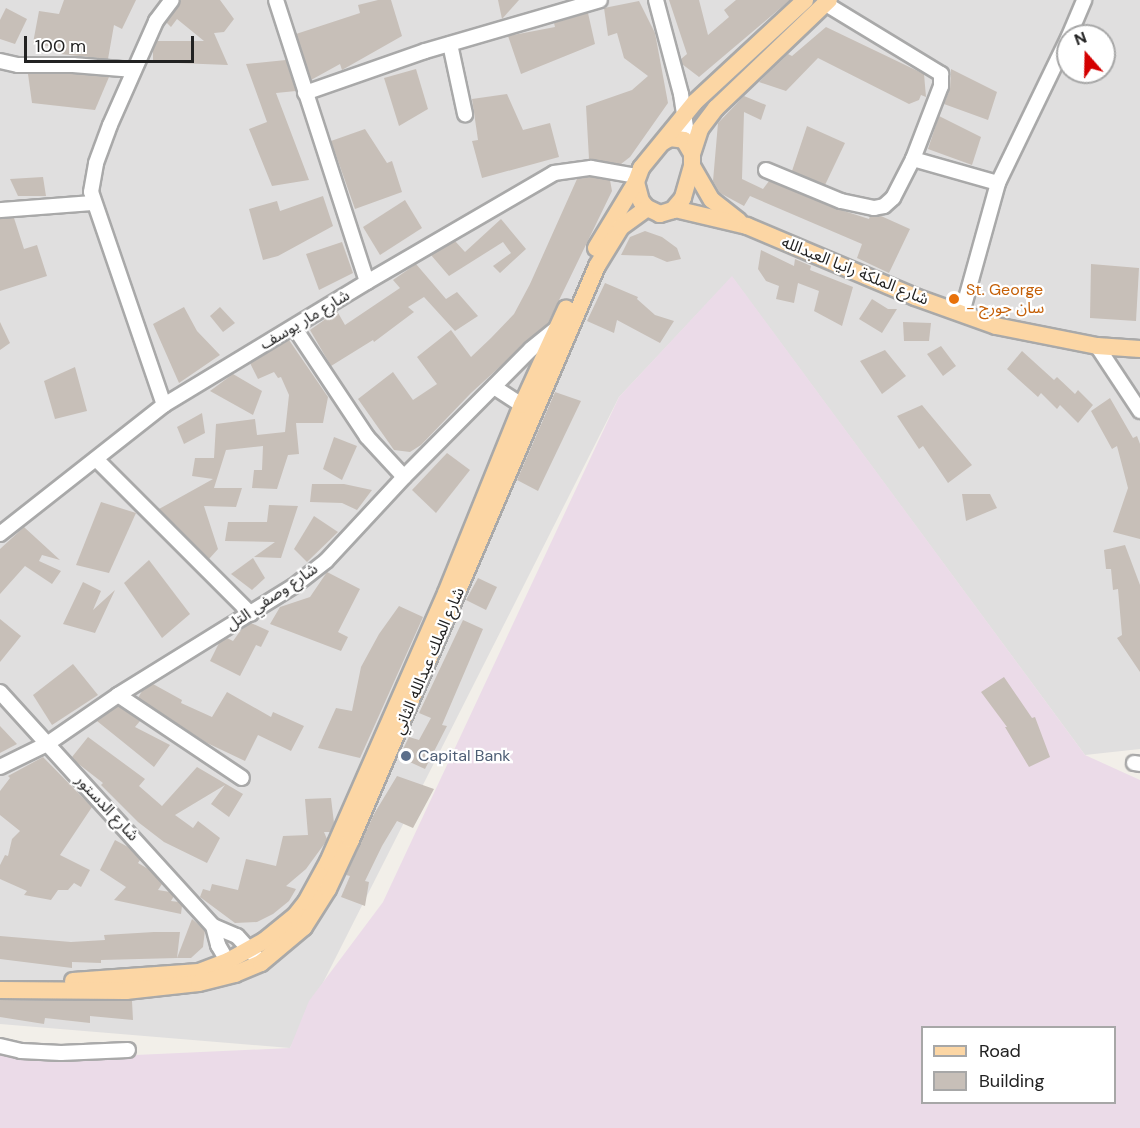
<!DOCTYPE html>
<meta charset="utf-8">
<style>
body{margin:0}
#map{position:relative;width:1140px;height:1128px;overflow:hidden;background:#f2efe9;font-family:"DM Sans","Noto Sans Arabic",sans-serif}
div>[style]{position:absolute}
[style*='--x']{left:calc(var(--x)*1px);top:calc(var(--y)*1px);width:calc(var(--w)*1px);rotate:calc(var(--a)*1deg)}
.residential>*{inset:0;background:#e0dfdf}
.industrial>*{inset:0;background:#ebdbe8}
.building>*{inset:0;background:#c7bfb8}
.roads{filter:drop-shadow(2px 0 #a9a9a9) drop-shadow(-2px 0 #a9a9a9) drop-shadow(0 2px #a9a9a9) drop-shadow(0 -2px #a9a9a9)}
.minor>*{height:14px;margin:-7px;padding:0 7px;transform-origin:7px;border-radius:7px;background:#fff}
.major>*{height:16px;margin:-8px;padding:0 8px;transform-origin:8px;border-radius:8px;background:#fcd6a4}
.dots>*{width:16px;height:16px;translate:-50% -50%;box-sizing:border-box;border:3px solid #fff;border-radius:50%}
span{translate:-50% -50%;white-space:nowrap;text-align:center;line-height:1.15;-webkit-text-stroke:4.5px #fff;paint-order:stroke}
.street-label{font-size:16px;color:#222}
.food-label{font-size:16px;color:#c56008}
.left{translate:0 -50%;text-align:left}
.service-label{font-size:16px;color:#4e5e75}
.legend{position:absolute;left:921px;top:1026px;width:195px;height:78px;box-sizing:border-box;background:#fff;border:2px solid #a7a7a7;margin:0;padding:8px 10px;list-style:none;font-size:18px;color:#222}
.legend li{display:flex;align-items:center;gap:12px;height:30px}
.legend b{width:30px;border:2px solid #a7a7a7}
.north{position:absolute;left:1056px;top:24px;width:60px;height:60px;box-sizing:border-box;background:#fff;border:2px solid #a7a7a7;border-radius:50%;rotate:340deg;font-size:16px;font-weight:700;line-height:24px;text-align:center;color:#222}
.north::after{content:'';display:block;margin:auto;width:21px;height:27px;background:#d40000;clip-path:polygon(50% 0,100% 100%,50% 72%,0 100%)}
.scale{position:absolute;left:24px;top:36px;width:170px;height:27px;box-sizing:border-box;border:3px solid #222;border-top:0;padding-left:8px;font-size:18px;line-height:21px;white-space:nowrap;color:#222;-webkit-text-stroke:4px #fff;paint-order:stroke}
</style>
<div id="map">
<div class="residential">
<i style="clip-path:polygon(evenodd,0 0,1140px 0,1140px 749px,1085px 755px,732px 277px,619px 397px,290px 1048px,0 1024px,0 0,1068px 36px,1104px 36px,1104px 72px,1068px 72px,1068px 36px)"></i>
</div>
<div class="industrial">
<i style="clip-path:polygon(evenodd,732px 276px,1085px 755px,1140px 780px,1140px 1128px,0 1128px,0 1042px,48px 1059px,290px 1048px,309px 1001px,383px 902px,619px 397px,732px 276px,922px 1028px,1114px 1028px,1114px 1102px,922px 1102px,922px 1028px)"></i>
</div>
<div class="building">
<i style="clip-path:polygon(64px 0,136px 0,122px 29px,114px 25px,108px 59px,60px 54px,62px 49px,33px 43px,39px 11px,59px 14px)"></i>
<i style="clip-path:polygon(181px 0,220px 0,234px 19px,224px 32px,214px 33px,228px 65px,153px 62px,153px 50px,157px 41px,204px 41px,177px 19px,171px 27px,166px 22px)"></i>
<i style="clip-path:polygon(378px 0,391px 0,402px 36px,342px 70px,340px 64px,311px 80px,296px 34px,360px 13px,358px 5px)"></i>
<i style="clip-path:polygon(498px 0,519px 0,502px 19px)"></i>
<i style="clip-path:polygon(669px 0,699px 0,708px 35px,729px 17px,724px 10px,736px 0,790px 0,699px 77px,682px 64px,681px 59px,687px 54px)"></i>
<i style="clip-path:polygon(639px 1px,655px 33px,668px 103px,630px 157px,621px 164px,589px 159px,586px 106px,632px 90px,648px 76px,624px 58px,617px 33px,608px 36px,604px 8px)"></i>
<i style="clip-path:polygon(6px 8px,27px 19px,15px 44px,0 39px,0 20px)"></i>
<i style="clip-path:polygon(588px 13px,595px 44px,521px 74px,508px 36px,555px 27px,554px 23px)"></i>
<i style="clip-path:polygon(826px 27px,924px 74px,926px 97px,921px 95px,919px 100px,909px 104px,818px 58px,786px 91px,759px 82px,788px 54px,792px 56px)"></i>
<i style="clip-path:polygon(286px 60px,296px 91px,276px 93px,309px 180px,272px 186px,249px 129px,267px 122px,246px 64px)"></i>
<i style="clip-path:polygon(416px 69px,428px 109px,399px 126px,384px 78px)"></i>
<i style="clip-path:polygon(951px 69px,997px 92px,988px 120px,944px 104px,950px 89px)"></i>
<i style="clip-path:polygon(28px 74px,73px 74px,109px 77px,95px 110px,32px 103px)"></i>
<i style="clip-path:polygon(507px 94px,523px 130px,550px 123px,559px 157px,482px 178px,472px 141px,478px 140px,472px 99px)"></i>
<i style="clip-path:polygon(744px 96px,766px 105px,761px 120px,744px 112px,742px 179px,763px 189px,769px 181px,838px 209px,869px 219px,870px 216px,881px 216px,910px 229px,889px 273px,857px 258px,862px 244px,750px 196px,744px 206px,720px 193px,713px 181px,718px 123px)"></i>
<i style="clip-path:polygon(939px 116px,981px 137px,972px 165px,928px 149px)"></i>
<i style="clip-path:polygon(807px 126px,845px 143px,825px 185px,792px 171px)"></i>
<i style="clip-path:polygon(365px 129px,387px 163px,392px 161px,402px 192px,355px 209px,331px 141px)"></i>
<i style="clip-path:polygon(43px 177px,46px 196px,18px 196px,10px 179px)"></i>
<i style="clip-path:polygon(591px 177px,610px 180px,612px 191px,548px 323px,471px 393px,421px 445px,410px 452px,394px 450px,358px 399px,393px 372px,413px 400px,437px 384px,417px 357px,451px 330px,471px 357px,491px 338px,514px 314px,530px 284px,577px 179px)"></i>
<i style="clip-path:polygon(323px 196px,333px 226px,278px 256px,263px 260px,249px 209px,277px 201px,280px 211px)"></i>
<i style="clip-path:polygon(405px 200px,422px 228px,380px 255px,363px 227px)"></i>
<i style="clip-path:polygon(14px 218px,24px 249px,37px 245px,47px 276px,0 291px,0 219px)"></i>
<i style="clip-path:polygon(501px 219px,526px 249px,500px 273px,493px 266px,511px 253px,503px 242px,449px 276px,431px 255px,455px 241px,465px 252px)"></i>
<i style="clip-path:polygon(645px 231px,662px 237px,677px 248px,681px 259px,667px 262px,653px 256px,621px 255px,630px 237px)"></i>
<i style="clip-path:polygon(342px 242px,353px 273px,319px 290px,306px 254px)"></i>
<i style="clip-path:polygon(761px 250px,794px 266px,795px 259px,811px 266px,810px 270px,853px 287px,842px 326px,814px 311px,819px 291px,798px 283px,794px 303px,776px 299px,779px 286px,766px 281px,758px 269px)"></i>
<i style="clip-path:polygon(416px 264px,446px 299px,457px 292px,478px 316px,455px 331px,424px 297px,408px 307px,414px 312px,374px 342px,373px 340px,331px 366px,310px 330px,337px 311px,345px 325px,400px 288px,393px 280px)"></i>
<i style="clip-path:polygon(1091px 264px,1139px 268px,1136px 321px,1090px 318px)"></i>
<i style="clip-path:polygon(605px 283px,638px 297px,637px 299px,655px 315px,674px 321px,660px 343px,617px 320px,614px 333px,587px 321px)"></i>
<i style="clip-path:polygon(872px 299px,888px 309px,897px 309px,882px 333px,859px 319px)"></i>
<i style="clip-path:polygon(184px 307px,197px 331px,220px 355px,179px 383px,153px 324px)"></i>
<i style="clip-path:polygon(220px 307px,235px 323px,223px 332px,210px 316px)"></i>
<i style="clip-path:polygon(0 322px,10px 343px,0 350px)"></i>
<i style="clip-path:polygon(903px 322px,931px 323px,929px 341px,904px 341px)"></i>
<i style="clip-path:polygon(289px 340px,328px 397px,323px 423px,296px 423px,299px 454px,288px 455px,277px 489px,252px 488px,254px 470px,262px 470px,263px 446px,226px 450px,214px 488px,242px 488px,236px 507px,204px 506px,218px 549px,209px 559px,159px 509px,213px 479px,192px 476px,195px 458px,214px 458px,216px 424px,255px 419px,257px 435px,285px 432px,289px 395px,281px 377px,278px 378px,274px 372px,258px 379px,250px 363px)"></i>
<i style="clip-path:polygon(941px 346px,956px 366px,943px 376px,927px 354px)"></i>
<i style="clip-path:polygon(885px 350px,906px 376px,882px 394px,860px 361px)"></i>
<i style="clip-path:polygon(1022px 351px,1054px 380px,1057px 377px,1075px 394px,1078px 390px,1093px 405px,1078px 423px,1060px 405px,1057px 409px,1041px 393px,1038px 397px,1007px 369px)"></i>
<i style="clip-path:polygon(75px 367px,87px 411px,55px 419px,44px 381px)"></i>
<i style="clip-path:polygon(233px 374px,262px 391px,253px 415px,210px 391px)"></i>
<i style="clip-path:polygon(555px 392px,581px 401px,538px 491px,517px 480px)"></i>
<i style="clip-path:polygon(1110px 398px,1133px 438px,1137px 436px,1140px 444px,1140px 539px,1113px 532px,1128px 488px,1117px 446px,1112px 449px,1091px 411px)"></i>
<i style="clip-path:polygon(922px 405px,972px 465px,948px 483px,923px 446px,919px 449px,897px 416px)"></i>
<i style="clip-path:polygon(202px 413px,205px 433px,184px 444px,177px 427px)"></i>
<i style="clip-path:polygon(334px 437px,357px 446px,342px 480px,323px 469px)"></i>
<i style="clip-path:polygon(447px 453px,470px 470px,436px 513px,412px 490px)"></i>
<i style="clip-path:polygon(312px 484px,344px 484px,372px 490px,357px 510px,342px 503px,310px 502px)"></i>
<i style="clip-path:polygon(962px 494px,990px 494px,997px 508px,966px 521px)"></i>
<i style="clip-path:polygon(101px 502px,136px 513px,109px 573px,76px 565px)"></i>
<i style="clip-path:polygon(269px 505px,298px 506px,281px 558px,254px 557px,275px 542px,225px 541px,228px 522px,267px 522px)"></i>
<i style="clip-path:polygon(314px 516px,338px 532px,307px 562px,294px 549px)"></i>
<i style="clip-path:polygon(24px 527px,60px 560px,42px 555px,39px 561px,61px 571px,52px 584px,25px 566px,0 594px,0 549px)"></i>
<i style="clip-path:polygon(1125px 545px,1140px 585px,1140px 672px,1117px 638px,1122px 635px,1118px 589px,1113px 590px,1111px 569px,1106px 569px,1104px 550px)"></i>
<i style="clip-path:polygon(253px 558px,265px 578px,252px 590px,231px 574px)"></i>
<i style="clip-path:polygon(149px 560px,190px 614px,162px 638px,124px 583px)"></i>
<i style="clip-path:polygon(327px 572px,360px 589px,338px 632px,348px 637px,341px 651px,270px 624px,280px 607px,310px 597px)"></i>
<i style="clip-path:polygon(478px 578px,497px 587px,486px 610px,466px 600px)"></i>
<i style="clip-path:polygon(83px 582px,101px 591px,93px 610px,115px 590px,95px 633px,63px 624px)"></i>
<i style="clip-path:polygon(399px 606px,423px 617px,360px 758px,318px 748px,336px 708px,352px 711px,361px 667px,379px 634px)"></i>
<i style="clip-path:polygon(0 619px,21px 636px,0 662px)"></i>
<i style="clip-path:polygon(463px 620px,483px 629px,442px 725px,447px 726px,425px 769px,399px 757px,409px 737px,419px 740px,431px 718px,419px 713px)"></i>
<i style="clip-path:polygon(251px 623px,269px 631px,261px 647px,256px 645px,240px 676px,210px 661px,219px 643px,227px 638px,233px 641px,241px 630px)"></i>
<i style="clip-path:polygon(73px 664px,98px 695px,52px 725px,33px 695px)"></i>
<i style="clip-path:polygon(1004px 677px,1032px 718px,1035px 717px,1050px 757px,1029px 767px,1005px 727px,1007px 727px,981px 692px)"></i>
<i style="clip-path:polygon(153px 684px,182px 700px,181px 703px,212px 717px,227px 692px,271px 717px,273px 712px,304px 726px,291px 751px,258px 735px,245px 761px,205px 742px,138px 698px,142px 691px)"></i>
<i style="clip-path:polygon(118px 706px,140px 721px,135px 727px,170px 745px,154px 767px,97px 721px)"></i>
<i style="clip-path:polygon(0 726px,17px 744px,0 753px)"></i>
<i style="clip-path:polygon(88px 737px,145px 779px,139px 786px,162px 806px,197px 767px,243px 794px,229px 817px,211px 804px,225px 785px,175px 815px,193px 828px,198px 821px,220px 838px,207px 863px,164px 842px,138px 822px,101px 785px,103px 783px,76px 762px,72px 757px)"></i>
<i style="clip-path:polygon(43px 757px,92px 807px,60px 855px,90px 870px,81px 887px,74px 883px,68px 890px,58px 890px,51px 900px,24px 895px,27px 891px,0 879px,0 865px,5px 855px,8px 856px,12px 839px,20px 831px,0 815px,0 791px,10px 778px,8px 776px)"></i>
<i style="clip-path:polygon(397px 776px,434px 789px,413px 828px,397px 821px,382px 846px,365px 881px,369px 882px,365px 906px,341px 897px,350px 876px,346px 875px,374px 814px)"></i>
<i style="clip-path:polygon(331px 798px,334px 823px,330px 832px,324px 832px,327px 839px,325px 843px,306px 869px,286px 886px,296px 889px,289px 901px,273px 914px,257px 922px,235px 923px,200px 897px,203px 889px,210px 891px,212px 884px,238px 890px,246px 859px,276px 866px,283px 836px,308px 835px,305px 799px)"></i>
<i style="clip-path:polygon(115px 840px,130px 848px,140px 860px,138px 863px,150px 870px,162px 884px,158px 890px,170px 892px,174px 896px,171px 901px,179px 902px,182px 906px,181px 914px,114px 900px,126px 887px,100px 870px)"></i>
<i style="clip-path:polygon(192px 919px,205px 930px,203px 947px,191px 958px,177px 958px)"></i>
<i style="clip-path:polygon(154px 932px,180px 932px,177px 958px,101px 960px,101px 963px,72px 962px,72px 968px,0 959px,0 936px,71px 942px,105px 940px,104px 935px)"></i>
<i style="clip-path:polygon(0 1000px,132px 1001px,133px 1020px,90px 1016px,90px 1023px,45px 1018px,44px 1024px,0 1017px)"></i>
</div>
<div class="roads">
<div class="minor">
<i style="--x:276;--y:0;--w:296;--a:72.1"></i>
<i style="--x:656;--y:0;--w:97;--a:75.1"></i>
<i style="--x:681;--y:94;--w:54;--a:81.4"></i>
<i style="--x:826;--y:4;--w:135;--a:31.3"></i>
<i style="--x:941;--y:74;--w:12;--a:90"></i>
<i style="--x:941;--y:86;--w:78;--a:111"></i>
<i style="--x:913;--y:159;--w:88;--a:15.8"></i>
<i style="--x:1069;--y:36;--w:39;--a:-67"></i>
<i style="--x:450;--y:44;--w:72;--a:77.9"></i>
<i style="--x:0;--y:61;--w:18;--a:13"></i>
<i style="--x:18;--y:65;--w:55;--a:0"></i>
<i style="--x:73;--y:65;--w:61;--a:4.7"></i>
<i style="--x:305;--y:93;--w:127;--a:-19.3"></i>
<i style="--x:425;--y:51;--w:182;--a:-16.2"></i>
<i style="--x:766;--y:170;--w:81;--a:22.5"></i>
<i style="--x:841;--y:201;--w:34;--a:12"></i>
<i style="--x:874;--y:208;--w:10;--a:-11"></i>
<i style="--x:884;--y:206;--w:12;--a:-42"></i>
<i style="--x:893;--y:198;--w:44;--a:-62.9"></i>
<i style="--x:0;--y:210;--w:92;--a:-4.4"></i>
<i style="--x:962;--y:313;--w:135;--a:-74.5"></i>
<i style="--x:998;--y:183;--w:161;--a:-64.2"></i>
<i style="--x:294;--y:327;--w:132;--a:56.4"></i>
<i style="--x:367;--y:437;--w:54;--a:47.2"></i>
<i style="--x:1097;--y:346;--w:78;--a:56.5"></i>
<i style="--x:494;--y:387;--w:33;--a:33"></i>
<i style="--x:164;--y:405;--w:225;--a:-108.9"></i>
<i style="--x:91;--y:192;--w:29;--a:-80"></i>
<i style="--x:96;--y:163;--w:40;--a:-69.8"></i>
<i style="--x:110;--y:125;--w:114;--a:-66.1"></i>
<i style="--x:156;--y:21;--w:26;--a:-53"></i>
<i style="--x:96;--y:459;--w:219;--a:45"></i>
<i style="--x:0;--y:534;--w:209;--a:-38.2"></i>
<i style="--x:164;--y:405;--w:237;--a:-31.2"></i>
<i style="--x:367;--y:282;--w:216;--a:-30.2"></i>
<i style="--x:554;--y:173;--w:37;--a:-8"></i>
<i style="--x:591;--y:168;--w:47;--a:9.9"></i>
<i style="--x:0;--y:692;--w:316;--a:47.7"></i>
<i style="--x:213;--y:926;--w:20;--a:75"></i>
<i style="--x:218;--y:945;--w:28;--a:60"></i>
<i style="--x:118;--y:695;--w:149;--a:33.8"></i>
<i style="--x:1134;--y:763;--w:6;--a:9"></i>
<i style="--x:0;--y:767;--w:52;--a:-26.1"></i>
<i style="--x:47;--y:744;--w:86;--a:-34.6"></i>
<i style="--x:118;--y:695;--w:207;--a:-31.8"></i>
<i style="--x:294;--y:586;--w:41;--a:-38"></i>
<i style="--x:326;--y:561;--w:115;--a:-47.1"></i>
<i style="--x:404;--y:477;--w:180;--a:-45.2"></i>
<i style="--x:531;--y:349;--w:33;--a:-39"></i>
<i style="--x:213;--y:926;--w:26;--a:23"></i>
<i style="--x:237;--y:936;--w:36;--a:48"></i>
<i style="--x:0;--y:1046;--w:22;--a:13"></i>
<i style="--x:21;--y:1051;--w:40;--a:2.9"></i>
<i style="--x:61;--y:1053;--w:67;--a:-2.6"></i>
</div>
<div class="major">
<i style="--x:663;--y:142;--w:8;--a:-30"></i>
<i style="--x:670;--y:138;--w:14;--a:8"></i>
<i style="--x:684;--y:140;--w:16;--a:60"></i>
<i style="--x:692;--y:154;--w:12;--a:90"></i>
<i style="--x:692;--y:166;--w:33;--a:106"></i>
<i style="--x:683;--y:198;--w:16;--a:130"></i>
<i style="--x:673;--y:210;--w:14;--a:163"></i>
<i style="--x:660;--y:214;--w:14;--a:-155"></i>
<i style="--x:647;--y:208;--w:9;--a:-131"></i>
<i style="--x:641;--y:201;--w:20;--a:-105"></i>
<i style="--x:636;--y:182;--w:15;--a:-70"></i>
<i style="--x:641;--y:168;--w:85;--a:-50.7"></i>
<i style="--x:695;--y:102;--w:150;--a:-42.8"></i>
<i style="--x:692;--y:154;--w:26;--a:-72"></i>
<i style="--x:700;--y:129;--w:26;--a:-53"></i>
<i style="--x:716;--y:108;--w:156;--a:-43.7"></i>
<i style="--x:692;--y:166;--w:39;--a:60"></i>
<i style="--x:712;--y:200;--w:34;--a:38"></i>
<i style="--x:675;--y:209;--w:74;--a:13.3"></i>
<i style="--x:747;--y:226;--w:182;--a:22.9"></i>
<i style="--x:915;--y:297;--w:86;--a:19.7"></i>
<i style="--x:996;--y:326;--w:103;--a:11.2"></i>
<i style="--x:1097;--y:346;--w:43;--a:4"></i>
<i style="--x:596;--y:248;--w:77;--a:-58.8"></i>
<i style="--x:73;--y:981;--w:126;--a:-4.1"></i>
<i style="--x:199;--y:972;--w:31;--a:-21"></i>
<i style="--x:228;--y:961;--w:41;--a:-29.1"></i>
<i style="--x:264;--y:941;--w:40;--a:-39"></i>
<i style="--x:295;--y:916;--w:18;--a:-52"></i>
<i style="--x:306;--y:902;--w:46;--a:-61.2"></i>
<i style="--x:328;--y:862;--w:294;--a:-66.3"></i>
<i style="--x:446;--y:593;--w:203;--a:-68"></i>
<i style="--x:522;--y:405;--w:106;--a:-65.4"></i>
<i style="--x:0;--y:990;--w:126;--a:0.5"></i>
<i style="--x:126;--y:991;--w:73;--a:-6.3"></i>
<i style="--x:199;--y:983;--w:37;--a:-14"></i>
<i style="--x:235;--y:974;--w:28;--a:-23"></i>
<i style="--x:261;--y:963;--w:56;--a:-39.9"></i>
<i style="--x:304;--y:927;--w:45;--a:-57.7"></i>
<i style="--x:328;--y:889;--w:54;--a:-64.9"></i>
<i style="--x:351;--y:840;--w:624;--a:-66.8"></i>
<i style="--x:597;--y:266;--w:46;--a:-58.4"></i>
<i style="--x:621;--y:227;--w:32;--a:-36"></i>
</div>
</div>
<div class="dots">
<i style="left:954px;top:299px;background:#e8710a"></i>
<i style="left:406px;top:756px;background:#5c6f8a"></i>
</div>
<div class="street-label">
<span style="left:855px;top:271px;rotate:22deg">شارع الملكة رانيا العبدالله</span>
<span style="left:305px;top:320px;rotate:-31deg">شارع مار يوسف</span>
<span style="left:272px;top:597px;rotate:-34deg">شارع وصفي التل</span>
<span style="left:429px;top:661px;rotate:-67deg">شارع الملك عبدالله الثاني</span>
<span style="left:107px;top:808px;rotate:47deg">شارع الدستور</span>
</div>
<div class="food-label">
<span class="left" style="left:966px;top:299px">St. George<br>- سان جورج</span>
</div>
<div class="service-label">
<span class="left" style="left:418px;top:756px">Capital Bank</span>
</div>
<ul class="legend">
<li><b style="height:8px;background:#fcd6a4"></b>Road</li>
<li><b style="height:16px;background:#c7bfb8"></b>Building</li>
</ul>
<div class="north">N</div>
<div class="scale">100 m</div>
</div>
